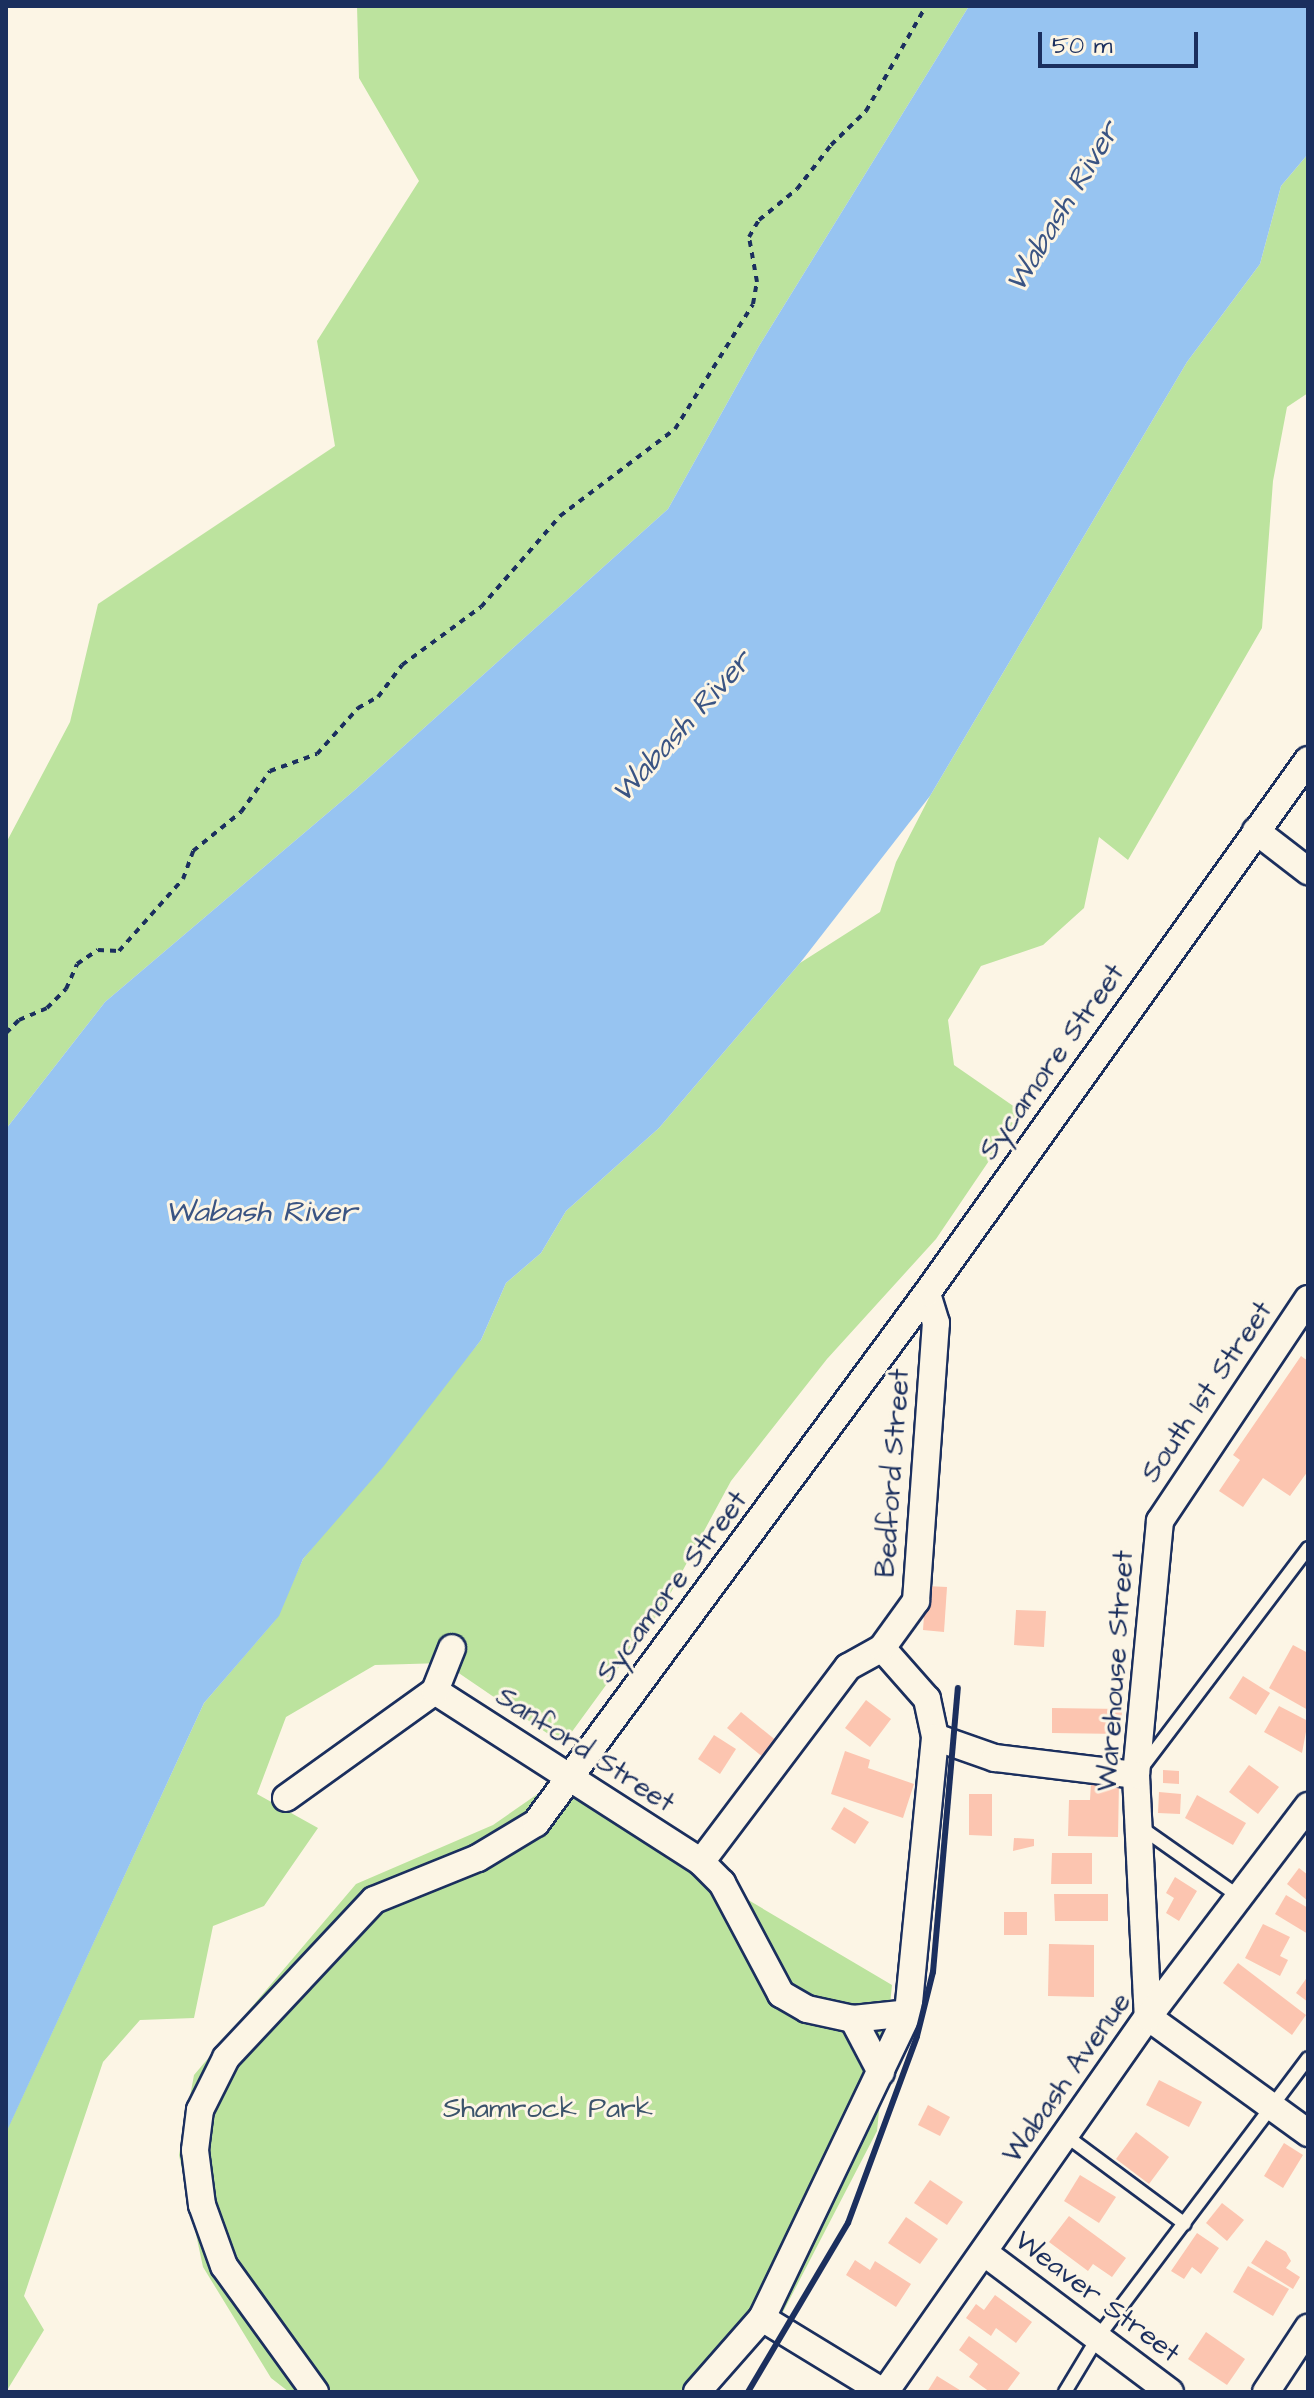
<!DOCTYPE html>
<style>
body{margin:0}
#map{position:relative;width:1314px;height:2398px;overflow:hidden;background:#fcf5e5;font-family:"Architects Daughter",sans-serif}
div>[style]{position:absolute}
[style*='--x']{left:calc(var(--x)*1px);top:calc(var(--y)*1px);width:calc(var(--w)*1px);rotate:calc(var(--a)*1deg)}
.green>*{inset:0;background:#bce39e}
.water>*{inset:0;background:#97c4f1}
.building>*{inset:0;background:#fcc5b0}
.path>*{height:4px;margin-top:-2px;transform-origin:0;background:repeating-linear-gradient(90deg,#1b2f5e 0 6px,transparent 0 12px)}
.roads{filter:drop-shadow(2px 0 #1b2f5e) drop-shadow(-2px 0 #1b2f5e) drop-shadow(0 2px #1b2f5e) drop-shadow(0 -2px #1b2f5e)}
.lane>*{height:12px;margin:-6px;padding:0 6px;transform-origin:6px;border-radius:6px;background:#fcf5e5}
.street>*{height:26px;margin:-13px;padding:0 13px;transform-origin:13px;border-radius:13px;background:#fcf5e5}
.rail>*{height:6px;margin:-3px;padding:0 3px;transform-origin:3px;border-radius:3px;background:#1b2f5e}
span{translate:-50% -50%;white-space:nowrap;text-align:center;line-height:1.15;-webkit-text-stroke:6px #fcf5e5;paint-order:stroke}
.street-label{font-size:28px;color:#1b2f5e}
.park-label{font-size:28px;color:#3b536b}
.water-label{font-size:30px;color:#3a5483;font-style:italic}
.frame{position:absolute;inset:0;border:8px solid #1b2f5e;pointer-events:none}
.scale{position:absolute;left:1038px;top:32px;width:160px;height:36px;box-sizing:border-box;border:4px solid #1b2f5e;border-top:0;padding-left:10px;font-size:24px;line-height:28px;white-space:nowrap;color:#1b2f5e;-webkit-text-stroke:6px #fcf5e5;paint-order:stroke}
</style>
<div id="map">
<div class="green">
<i style="clip-path:polygon(357px 6px,969px 6px,759px 346px,668px 509px,356px 789px,105px 1002px,6px 1129px,6px 843px,70px 722px,98px 604px,335px 446px,317px 341px,419px 181px,359px 78px)"></i>
<i style="clip-path:polygon(1308px 154px,1308px 393px,1287px 407px,1273px 481px,1262px 628px,1128px 860px,1099px 837px,1084px 908px,1043px 945px,981px 966px,948px 1020px,954px 1065px,1022px 1112px,936px 1239px,827px 1359px,731px 1481px,663px 1607px,563px 1744px,444px 1663px,375px 1665px,286px 1717px,257px 1794px,318px 1828px,264px 1906px,213px 1926px,194px 2018px,140px 2020px,103px 2062px,24px 2296px,44px 2330px,6px 2392px,6px 2132px,204px 1703px,276px 1619px,303px 1559px,481px 1340px,506px 1283px,541px 1253px,566px 1211px,659px 1128px,800px 963px,880px 912px,896px 862px,930px 796px,1187px 362px,1260px 264px,1281px 186px)"></i>
<i style="clip-path:polygon(552px 1784px,892px 1985px,877px 2131px,783px 2312px,713px 2392px,289px 2392px,271px 2378px,203px 2267px,179px 2155px,194px 2075px,356px 1884px,493px 1825px)"></i>
</div>
<div class="water">
<i style="clip-path:polygon(969px 6px,1308px 6px,1308px 154px,1281px 186px,1260px 264px,1187px 362px,930px 796px,800px 963px,659px 1128px,566px 1211px,541px 1253px,506px 1283px,481px 1340px,383px 1467px,303px 1559px,279px 1616px,204px 1703px,6px 2133px,6px 1129px,105px 1002px,356px 789px,668px 509px,759px 346px)"></i>
</div>
<div class="building">
<i style="clip-path:polygon(1301px 1356px,1308px 1361px,1308px 1471px,1290px 1496px,1263px 1478px,1243px 1507px,1219px 1491px,1240px 1460px,1233px 1455px)"></i>
<i style="clip-path:polygon(926px 1586px,947px 1587px,944px 1632px,923px 1630px)"></i>
<i style="clip-path:polygon(1016px 1610px,1046px 1611px,1044px 1647px,1014px 1645px)"></i>
<i style="clip-path:polygon(1293px 1645px,1308px 1653px,1308px 1710px,1269px 1688px)"></i>
<i style="clip-path:polygon(1243px 1676px,1270px 1693px,1256px 1715px,1229px 1698px)"></i>
<i style="clip-path:polygon(866px 1700px,891px 1719px,870px 1747px,845px 1728px)"></i>
<i style="clip-path:polygon(1279px 1706px,1308px 1721px,1302px 1753px,1264px 1732px)"></i>
<i style="clip-path:polygon(1052px 1708px,1122px 1709px,1121px 1734px,1052px 1733px)"></i>
<i style="clip-path:polygon(741px 1712px,778px 1742px,764px 1758px,727px 1728px)"></i>
<i style="clip-path:polygon(714px 1735px,736px 1749px,720px 1774px,698px 1759px)"></i>
<i style="clip-path:polygon(845px 1751px,870px 1760px,868px 1768px,914px 1784px,903px 1818px,831px 1794px)"></i>
<i style="clip-path:polygon(1249px 1765px,1279px 1787px,1258px 1814px,1229px 1792px)"></i>
<i style="clip-path:polygon(1163px 1770px,1179px 1771px,1179px 1784px,1163px 1783px)"></i>
<i style="clip-path:polygon(1091px 1783px,1119px 1783px,1118px 1837px,1068px 1836px,1069px 1800px,1090px 1800px)"></i>
<i style="clip-path:polygon(1159px 1792px,1181px 1794px,1180px 1814px,1158px 1813px)"></i>
<i style="clip-path:polygon(969px 1794px,992px 1794px,992px 1836px,969px 1835px)"></i>
<i style="clip-path:polygon(1197px 1795px,1246px 1823px,1233px 1845px,1185px 1818px)"></i>
<i style="clip-path:polygon(844px 1807px,869px 1822px,855px 1844px,831px 1829px)"></i>
<i style="clip-path:polygon(1014px 1838px,1034px 1839px,1034px 1846px,1013px 1851px)"></i>
<i style="clip-path:polygon(1052px 1853px,1092px 1853px,1092px 1884px,1051px 1884px)"></i>
<i style="clip-path:polygon(1299px 1868px,1308px 1875px,1308px 1901px,1287px 1884px)"></i>
<i style="clip-path:polygon(1175px 1877px,1197px 1891px,1179px 1921px,1166px 1913px,1174px 1898px,1166px 1893px)"></i>
<i style="clip-path:polygon(1054px 1894px,1108px 1894px,1108px 1921px,1055px 1921px)"></i>
<i style="clip-path:polygon(1286px 1895px,1308px 1908px,1308px 1934px,1275px 1914px)"></i>
<i style="clip-path:polygon(1004px 1912px,1027px 1912px,1027px 1935px,1004px 1935px)"></i>
<i style="clip-path:polygon(1263px 1924px,1290px 1937px,1280px 1956px,1288px 1960px,1280px 1976px,1245px 1958px)"></i>
<i style="clip-path:polygon(1049px 1944px,1094px 1945px,1094px 1997px,1048px 1996px)"></i>
<i style="clip-path:polygon(1238px 1963px,1306px 2015px,1292px 2035px,1223px 1983px)"></i>
<i style="clip-path:polygon(1308px 1976px,1308px 2002px,1296px 1993px)"></i>
<i style="clip-path:polygon(1159px 2080px,1202px 2102px,1189px 2127px,1146px 2105px)"></i>
<i style="clip-path:polygon(928px 2105px,950px 2117px,940px 2136px,918px 2125px)"></i>
<i style="clip-path:polygon(1136px 2132px,1169px 2157px,1149px 2184px,1116px 2159px)"></i>
<i style="clip-path:polygon(1284px 2143px,1303px 2155px,1283px 2188px,1264px 2176px)"></i>
<i style="clip-path:polygon(1080px 2175px,1116px 2197px,1099px 2223px,1064px 2201px)"></i>
<i style="clip-path:polygon(930px 2180px,963px 2202px,947px 2225px,914px 2203px)"></i>
<i style="clip-path:polygon(1222px 2203px,1244px 2220px,1227px 2241px,1206px 2223px)"></i>
<i style="clip-path:polygon(1069px 2216px,1126px 2258px,1112px 2277px,1093px 2264px,1088px 2271px,1049px 2242px)"></i>
<i style="clip-path:polygon(906px 2217px,938px 2239px,920px 2264px,888px 2243px)"></i>
<i style="clip-path:polygon(1197px 2233px,1219px 2248px,1201px 2274px,1192px 2267px,1184px 2279px,1171px 2271px)"></i>
<i style="clip-path:polygon(1266px 2240px,1286px 2252px,1291px 2261px,1286px 2268px,1300px 2277px,1293px 2289px,1251px 2263px)"></i>
<i style="clip-path:polygon(855px 2260px,870px 2270px,875px 2261px,911px 2284px,896px 2307px,846px 2275px)"></i>
<i style="clip-path:polygon(1248px 2266px,1289px 2289px,1273px 2316px,1233px 2292px)"></i>
<i style="clip-path:polygon(995px 2295px,1032px 2322px,1016px 2343px,996px 2328px,991px 2336px,966px 2318px,976px 2304px,984px 2310px)"></i>
<i style="clip-path:polygon(1206px 2332px,1245px 2359px,1227px 2385px,1188px 2359px)"></i>
<i style="clip-path:polygon(969px 2336px,1020px 2373px,1006px 2392px,990px 2392px,969px 2377px,978px 2364px,959px 2350px)"></i>
<i style="clip-path:polygon(937px 2376px,963px 2392px,927px 2392px)"></i>
</div>
<div class="path">
<i style="--x:6;--y:1033;--w:18;--a:-45"></i>
<i style="--x:19;--y:1020;--w:30;--a:-23"></i>
<i style="--x:47;--y:1008;--w:27;--a:-45"></i>
<i style="--x:66;--y:989;--w:27;--a:-66"></i>
<i style="--x:77;--y:964;--w:25;--a:-34"></i>
<i style="--x:98;--y:950;--w:21;--a:3"></i>
<i style="--x:119;--y:951;--w:96;--a:-48.4"></i>
<i style="--x:183;--y:879;--w:30;--a:-70"></i>
<i style="--x:193;--y:851;--w:62;--a:-39.1"></i>
<i style="--x:241;--y:812;--w:50;--a:-54.7"></i>
<i style="--x:270;--y:771;--w:50;--a:-19.9"></i>
<i style="--x:317;--y:754;--w:62;--a:-48.3"></i>
<i style="--x:358;--y:708;--w:23;--a:-29"></i>
<i style="--x:378;--y:697;--w:40;--a:-53"></i>
<i style="--x:402;--y:665;--w:98;--a:-36.3"></i>
<i style="--x:481;--y:607;--w:121;--a:-49"></i>
<i style="--x:560;--y:516;--w:144;--a:-37.1"></i>
<i style="--x:675;--y:429;--w:147;--a:-58"></i>
<i style="--x:753;--y:304;--w:22;--a:-80"></i>
<i style="--x:757;--y:282;--w:46;--a:-100.1"></i>
<i style="--x:749;--y:237;--w:20;--a:-60"></i>
<i style="--x:759;--y:220;--w:49;--a:-39.2"></i>
<i style="--x:797;--y:189;--w:56;--a:-52.3"></i>
<i style="--x:831;--y:145;--w:49;--a:-44.2"></i>
<i style="--x:866;--y:111;--w:121;--a:-60.3"></i>
</div>
<div class="roads">
<div class="lane">
<i style="--x:1141;--y:1769;--w:277;--a:-52.9"></i>
<i style="--x:1139;--y:1826;--w:125;--a:35.2"></i>
<i style="--x:1065;--y:2135;--w:149;--a:36.6"></i>
<i style="--x:1065;--y:2392;--w:64;--a:-59"></i>
<i style="--x:1098;--y:2337;--w:349;--a:-53"></i>
</div>
<div class="street">
<i style="--x:1256;--y:831;--w:66;--a:37.6"></i>
<i style="--x:1308;--y:1299;--w:267;--a:123.7"></i>
<i style="--x:1160;--y:1521;--w:255;--a:95.4"></i>
<i style="--x:1136;--y:1775;--w:242;--a:87.2"></i>
<i style="--x:1148;--y:2017;--w:198;--a:35.9"></i>
<i style="--x:882;--y:1648;--w:68;--a:48.6"></i>
<i style="--x:927;--y:1699;--w:39;--a:78"></i>
<i style="--x:935;--y:1737;--w:64;--a:19.3"></i>
<i style="--x:995;--y:1758;--w:142;--a:6.9"></i>
<i style="--x:435;--y:1691;--w:316;--a:32.7"></i>
<i style="--x:701;--y:1862;--w:30;--a:45"></i>
<i style="--x:722;--y:1883;--w:126;--a:62"></i>
<i style="--x:781;--y:1994;--w:30;--a:30"></i>
<i style="--x:807;--y:2009;--w:47;--a:12.3"></i>
<i style="--x:853;--y:2019;--w:55;--a:-6.2"></i>
<i style="--x:908;--y:2013;--w:277;--a:-84.4"></i>
<i style="--x:286;--y:1798;--w:183;--a:-35.7"></i>
<i style="--x:435;--y:1691;--w:46;--a:-68.4"></i>
<i style="--x:701;--y:1862;--w:244;--a:-53"></i>
<i style="--x:848;--y:1667;--w:39;--a:-29"></i>
<i style="--x:882;--y:1648;--w:58;--a:-54.1"></i>
<i style="--x:916;--y:1601;--w:279;--a:-85.9"></i>
<i style="--x:936;--y:1323;--w:31;--a:-107"></i>
<i style="--x:853;--y:2019;--w:60;--a:62.2"></i>
<i style="--x:986;--y:2254;--w:230;--a:36.9"></i>
<i style="--x:762;--y:2318;--w:142;--a:31.4"></i>
<i style="--x:315;--y:2392;--w:155;--a:-125.8"></i>
<i style="--x:224;--y:2266;--w:65;--a:-109.8"></i>
<i style="--x:202;--y:2205;--w:55;--a:-97.3"></i>
<i style="--x:195;--y:2150;--w:40;--a:-82.9"></i>
<i style="--x:200;--y:2110;--w:58;--a:-63.4"></i>
<i style="--x:226;--y:2058;--w:216;--a:-46.9"></i>
<i style="--x:374;--y:1900;--w:112;--a:-22"></i>
<i style="--x:478;--y:1858;--w:68;--a:-31.1"></i>
<i style="--x:536;--y:1823;--w:659;--a:-53.58"></i>
<i style="--x:927;--y:1293;--w:655;--a:-54.44"></i>
<i style="--x:697;--y:2392;--w:98;--a:-48.7"></i>
<i style="--x:762;--y:2318;--w:338;--a:-64.4"></i>
<i style="--x:885;--y:2392;--w:458;--a:-55"></i>
<i style="--x:1148;--y:2017;--w:265;--a:-52.8"></i>
<i style="--x:1266;--y:2392;--w:77;--a:-56.7"></i>
</div>
</div>
<div class="rail">
<i style="--x:748;--y:2392;--w:196;--a:-59.4"></i>
<i style="--x:848;--y:2223;--w:199;--a:-69.7"></i>
<i style="--x:917;--y:2036;--w:66;--a:-76"></i>
<i style="--x:933;--y:1972;--w:285;--a:-85"></i>
</div>
<div class="street-label">
<span style="left:1052px;top:1062px;rotate:-55deg">Sycamore Street</span>
<span style="left:1207px;top:1392px;rotate:-56deg">South 1st Street</span>
<span style="left:893px;top:1473px;rotate:-86deg">Bedford Street</span>
<span style="left:672px;top:1587px;rotate:-53deg">Sycamore Street</span>
<span style="left:1116px;top:1671px;rotate:-86deg">Warehouse Street</span>
<span style="left:585px;top:1750px;rotate:33deg">Sanford Street</span>
<span style="left:1067px;top:2078px;rotate:-55deg">Wabash Avenue</span>
<span style="left:1097px;top:2297px;rotate:37deg">Weaver Street</span>
</div>
<div class="park-label">
<span style="left:548px;top:2109px">Shamrock Park</span>
</div>
<div class="water-label">
<span style="left:1063px;top:207px;rotate:-59deg">Wabash River</span>
<span style="left:682px;top:727px;rotate:-48deg">Wabash River</span>
<span style="left:261px;top:1212px">Wabash River</span>
</div>
<div class="frame"></div>
<div class="scale">50 m</div>
</div>
